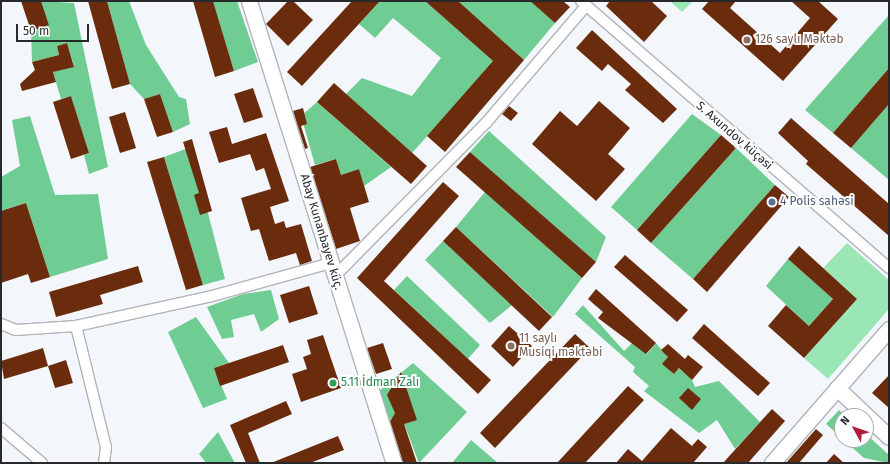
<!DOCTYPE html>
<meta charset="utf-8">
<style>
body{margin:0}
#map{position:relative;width:890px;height:464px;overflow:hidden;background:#f3f7fb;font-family:"Fira Sans",sans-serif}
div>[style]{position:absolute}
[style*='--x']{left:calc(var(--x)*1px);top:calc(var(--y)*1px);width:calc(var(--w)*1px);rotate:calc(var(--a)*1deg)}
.green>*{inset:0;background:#9be6b5}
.forest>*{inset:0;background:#6fcd93}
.building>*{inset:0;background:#6b2c0d}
.roads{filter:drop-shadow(1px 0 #b1b4b9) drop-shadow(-1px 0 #b1b4b9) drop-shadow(0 1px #b1b4b9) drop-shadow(0 -1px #b1b4b9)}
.street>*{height:10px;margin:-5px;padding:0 5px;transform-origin:5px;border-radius:5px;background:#fff}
.secondary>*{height:15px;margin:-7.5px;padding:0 7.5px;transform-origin:7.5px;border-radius:7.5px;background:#fff}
.dots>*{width:11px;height:11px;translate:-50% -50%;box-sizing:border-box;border:2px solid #fff;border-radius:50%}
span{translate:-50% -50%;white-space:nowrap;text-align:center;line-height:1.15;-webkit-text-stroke:4px #fff;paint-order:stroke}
.education-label{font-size:12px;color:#785e54}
.left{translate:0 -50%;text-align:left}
.street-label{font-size:12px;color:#27292a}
.service-label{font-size:12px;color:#4e5e75}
.leisure-label{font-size:12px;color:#27864d}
.frame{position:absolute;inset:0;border:2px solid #27292a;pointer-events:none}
.north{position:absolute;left:834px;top:408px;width:40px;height:40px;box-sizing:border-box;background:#fff;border:1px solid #a9a9aa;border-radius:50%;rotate:310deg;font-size:11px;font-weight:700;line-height:16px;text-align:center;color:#27292a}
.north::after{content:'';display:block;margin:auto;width:14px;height:18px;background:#b01d3b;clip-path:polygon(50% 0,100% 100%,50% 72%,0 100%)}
.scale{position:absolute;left:16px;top:24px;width:73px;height:18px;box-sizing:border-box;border:2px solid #27292a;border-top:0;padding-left:5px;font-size:12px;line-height:14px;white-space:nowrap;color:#27292a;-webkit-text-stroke:3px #fff;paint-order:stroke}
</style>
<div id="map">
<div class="green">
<i style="clip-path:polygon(670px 1px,693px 1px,682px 12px)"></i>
<i style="clip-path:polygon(847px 243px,889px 280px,889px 309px,828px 379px,804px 358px,857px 299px,823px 268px)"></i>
</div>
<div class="forest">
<i style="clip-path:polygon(41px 1px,74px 3px,108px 167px,89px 174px,84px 155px,89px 153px,71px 96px,61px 99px,53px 72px,74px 66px,67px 43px,57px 46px,59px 55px,32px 62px,31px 31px,49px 25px)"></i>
<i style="clip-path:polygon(107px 1px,129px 1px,146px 45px,179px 97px,186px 99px,190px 124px,173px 132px,160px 94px,144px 99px,130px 84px)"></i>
<i style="clip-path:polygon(213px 1px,237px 1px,258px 62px,234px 71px)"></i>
<i style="clip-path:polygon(380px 1px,425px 1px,494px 62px,412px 153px,346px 94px,362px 78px,412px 96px,441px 58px,393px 18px,375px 38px,359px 24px)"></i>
<i style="clip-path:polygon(458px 1px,530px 1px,555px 23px,524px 60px)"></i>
<i style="clip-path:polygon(889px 15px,889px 68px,833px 133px,805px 110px)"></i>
<i style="clip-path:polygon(317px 102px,391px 167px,364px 186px,359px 169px,341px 175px,336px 159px,315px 165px,301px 116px)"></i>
<i style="clip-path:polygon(889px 104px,889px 180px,851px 148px)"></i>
<i style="clip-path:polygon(692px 114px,721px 135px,637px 230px,611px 207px)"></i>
<i style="clip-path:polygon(30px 116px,55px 195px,98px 194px,108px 259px,50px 277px,26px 203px,1px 211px,1px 177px,20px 166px,12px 120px)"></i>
<i style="clip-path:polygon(489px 131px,606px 237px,596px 262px,470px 152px)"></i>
<i style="clip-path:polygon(191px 147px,225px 279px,203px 285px,164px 157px)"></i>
<i style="clip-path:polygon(736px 148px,775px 185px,693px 279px,651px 243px)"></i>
<i style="clip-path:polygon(485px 192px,582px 278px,553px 317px,456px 227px)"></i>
<i style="clip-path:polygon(443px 241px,512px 305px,490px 323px,425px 260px)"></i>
<i style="clip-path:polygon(788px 259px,833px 299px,809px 326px,766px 286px)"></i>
<i style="clip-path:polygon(407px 276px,480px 345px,468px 359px,394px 290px)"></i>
<i style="clip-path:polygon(271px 290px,279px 319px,261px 332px,254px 314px,231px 320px,234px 337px,222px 339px,207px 307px,243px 294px)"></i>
<i style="clip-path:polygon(583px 305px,624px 351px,633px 342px,647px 354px,656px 343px,668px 357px,663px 364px,674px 374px,679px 368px,692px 380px,695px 387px,719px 381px,760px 422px,735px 449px,717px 420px,699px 433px,644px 391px,649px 386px,633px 372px,635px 367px,575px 314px)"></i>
<i style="clip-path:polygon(196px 317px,229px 363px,214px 368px,227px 399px,203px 408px,168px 332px)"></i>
<i style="clip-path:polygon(413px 363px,467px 412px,419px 463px,405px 426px,392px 430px,379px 391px)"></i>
<i style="clip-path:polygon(839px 410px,846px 416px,842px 416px,842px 438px,826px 424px)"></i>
<i style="clip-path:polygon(218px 432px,235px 463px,206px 463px,199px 454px)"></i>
<i style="clip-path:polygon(866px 434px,889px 455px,889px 463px,864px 458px,844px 440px,866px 440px)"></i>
<i style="clip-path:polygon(471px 440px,498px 463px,452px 463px)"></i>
</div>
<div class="building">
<i style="clip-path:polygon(21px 1px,41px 1px,49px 25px,31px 31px)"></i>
<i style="clip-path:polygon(88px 1px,107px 1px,130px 84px,112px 89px)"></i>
<i style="clip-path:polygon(193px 1px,213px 1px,234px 71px,215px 77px)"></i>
<i style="clip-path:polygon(288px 1px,293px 1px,313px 20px,288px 46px,266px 24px)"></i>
<i style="clip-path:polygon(352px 1px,380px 1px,302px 86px,287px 72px)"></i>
<i style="clip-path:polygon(425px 1px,458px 1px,524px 60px,445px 152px,427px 136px,493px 61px)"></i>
<i style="clip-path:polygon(530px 1px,563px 1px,570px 7px,555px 23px)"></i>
<i style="clip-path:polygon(610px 1px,651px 1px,667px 16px,644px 42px,606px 6px)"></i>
<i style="clip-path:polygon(709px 1px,736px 1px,730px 8px,780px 53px,810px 18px,791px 1px,818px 1px,838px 19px,783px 81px,702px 9px)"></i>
<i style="clip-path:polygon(592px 30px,677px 109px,663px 123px,625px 90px,631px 84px,608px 64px,602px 71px,576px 48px)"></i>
<i style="clip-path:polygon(67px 43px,74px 67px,53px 72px,56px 82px,22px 91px,20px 84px,35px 70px,32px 62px,59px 55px,57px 46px)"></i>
<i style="clip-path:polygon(889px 68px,889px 104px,851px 148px,833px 133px)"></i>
<i style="clip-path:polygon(334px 83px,427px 166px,411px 184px,317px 102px)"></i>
<i style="clip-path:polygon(253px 88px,263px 117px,244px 123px,234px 94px)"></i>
<i style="clip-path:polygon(160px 94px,173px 132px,157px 137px,144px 99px)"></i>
<i style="clip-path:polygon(71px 96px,89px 153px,71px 159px,53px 102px)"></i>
<i style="clip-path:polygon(599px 101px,630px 128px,608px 154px,625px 169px,596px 201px,532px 144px,560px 111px,577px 126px)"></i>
<i style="clip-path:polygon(509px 106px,518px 113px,511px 121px,502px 114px)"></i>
<i style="clip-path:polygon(303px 108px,307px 124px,301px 126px,308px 148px,305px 149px,293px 111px)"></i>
<i style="clip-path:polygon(125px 112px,136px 148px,120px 153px,109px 117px)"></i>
<i style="clip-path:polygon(791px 118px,889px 204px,889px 236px,806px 164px,808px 161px,778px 133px)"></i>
<i style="clip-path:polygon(227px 127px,232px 144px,266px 133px,289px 201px,270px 207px,275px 224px,284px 221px,286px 228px,301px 224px,312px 261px,300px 265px,296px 253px,269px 261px,259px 229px,251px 231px,241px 198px,271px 189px,264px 168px,256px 171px,250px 154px,219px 163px,209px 132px)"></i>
<i style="clip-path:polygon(721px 135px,736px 148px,651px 243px,637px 230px)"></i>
<i style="clip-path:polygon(192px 139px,212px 211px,200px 215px,194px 195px,199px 193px,183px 142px)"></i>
<i style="clip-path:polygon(470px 152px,596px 262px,582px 278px,456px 167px)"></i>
<i style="clip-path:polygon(164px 157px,203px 285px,186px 290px,147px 162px)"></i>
<i style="clip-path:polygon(336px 159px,341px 175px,359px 169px,369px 202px,350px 208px,360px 241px,336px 249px,310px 167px)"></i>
<i style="clip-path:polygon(443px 182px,459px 196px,384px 281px,491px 380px,478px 394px,357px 278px)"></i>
<i style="clip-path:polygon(775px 185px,789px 197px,707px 292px,693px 279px)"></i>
<i style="clip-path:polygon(26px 203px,50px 277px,31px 283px,28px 274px,1px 283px,1px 211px)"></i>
<i style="clip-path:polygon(456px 227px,552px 317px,539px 331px,443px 241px)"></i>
<i style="clip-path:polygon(799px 246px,857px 299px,804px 358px,768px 326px,786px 305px,809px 326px,833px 299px,788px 259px)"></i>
<i style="clip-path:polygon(625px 255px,688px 310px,677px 322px,614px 267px)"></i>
<i style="clip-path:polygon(138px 266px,143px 282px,100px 295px,103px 304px,56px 317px,49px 292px)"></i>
<i style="clip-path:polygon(309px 286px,318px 314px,289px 323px,280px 295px)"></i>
<i style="clip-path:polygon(596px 289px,656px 343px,646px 354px,598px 318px,603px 312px,588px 299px)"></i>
<i style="clip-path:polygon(704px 324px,770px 383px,758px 396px,692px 338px)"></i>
<i style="clip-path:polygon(509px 326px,532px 346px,513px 367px,491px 346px)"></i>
<i style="clip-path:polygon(575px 334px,590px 348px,495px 448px,480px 433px)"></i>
<i style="clip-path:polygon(323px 335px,341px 388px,301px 402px,292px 374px,307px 369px,303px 357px,311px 354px,307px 340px)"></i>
<i style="clip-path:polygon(383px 343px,392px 369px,376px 374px,367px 348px)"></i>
<i style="clip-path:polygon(668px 344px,685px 359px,688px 355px,703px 367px,692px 380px,679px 368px,674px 374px,662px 364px,668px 357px,661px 350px)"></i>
<i style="clip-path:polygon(283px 345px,289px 362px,220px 386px,214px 368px)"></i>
<i style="clip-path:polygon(43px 348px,48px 366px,4px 379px,1px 361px)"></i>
<i style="clip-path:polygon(66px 360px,73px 383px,55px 388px,48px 366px)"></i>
<i style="clip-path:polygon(401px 372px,417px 420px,404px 424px,417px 463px,403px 463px,390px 422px,395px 413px,387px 395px)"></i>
<i style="clip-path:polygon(889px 375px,889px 408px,872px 393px)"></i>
<i style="clip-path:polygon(628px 386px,644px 400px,585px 463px,557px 463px)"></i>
<i style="clip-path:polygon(688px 388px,701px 399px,692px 410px,679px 398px)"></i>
<i style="clip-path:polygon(286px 401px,292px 414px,248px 433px,260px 463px,246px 463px,230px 425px)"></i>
<i style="clip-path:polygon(772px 409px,785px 421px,748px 463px,723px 463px)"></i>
<i style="clip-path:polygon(671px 428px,692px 446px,698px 439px,707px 447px,693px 463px,616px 463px,628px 449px,642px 461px)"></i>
<i style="clip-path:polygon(816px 429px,823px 435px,799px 463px,786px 463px)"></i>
<i style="clip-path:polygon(338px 436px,344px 450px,310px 463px,271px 463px)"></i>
<i style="clip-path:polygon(834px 454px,844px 463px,826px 463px)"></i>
</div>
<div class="roads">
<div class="street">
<i style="--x:581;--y:1;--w:408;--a:40.9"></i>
<i style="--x:335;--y:276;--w:215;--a:-45.4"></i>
<i style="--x:486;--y:123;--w:154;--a:-49.5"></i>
<i style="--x:1;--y:324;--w:16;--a:22"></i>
<i style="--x:16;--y:330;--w:60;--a:-3.8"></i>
<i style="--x:76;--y:326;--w:139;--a:-12.4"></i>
<i style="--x:212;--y:296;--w:123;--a:-15.5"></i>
<i style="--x:76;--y:326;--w:125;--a:76.1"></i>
<i style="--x:106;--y:447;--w:16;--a:97"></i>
<i style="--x:1;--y:428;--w:54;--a:40.5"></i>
</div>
<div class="secondary">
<i style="--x:249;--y:1;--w:484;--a:72.6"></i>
<i style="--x:837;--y:388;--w:71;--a:43.3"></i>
<i style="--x:772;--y:463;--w:178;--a:-48.9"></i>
</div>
</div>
<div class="dots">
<i style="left:747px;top:40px;background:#8d6e63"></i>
<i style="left:772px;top:202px;background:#5c6f8a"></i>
<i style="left:511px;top:346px;background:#8d6e63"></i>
<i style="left:333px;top:383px;background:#2e9e5b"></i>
</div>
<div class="education-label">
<span class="left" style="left:755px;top:40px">126 saylı Məktəb</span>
<span class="left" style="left:519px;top:346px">11 saylı<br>Musiqi məktəbi</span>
</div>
<div class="street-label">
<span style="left:734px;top:136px;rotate:41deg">S. Axundov küçəsi</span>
<span style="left:321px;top:232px;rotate:73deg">Abay Kunanbayev küç.</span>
</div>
<div class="service-label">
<span class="left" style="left:780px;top:202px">4 Polis sahəsi</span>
</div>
<div class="leisure-label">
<span class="left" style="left:341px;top:383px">5.11 İdman Zalı</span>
</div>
<div class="frame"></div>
<div class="north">N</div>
<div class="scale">50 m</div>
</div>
